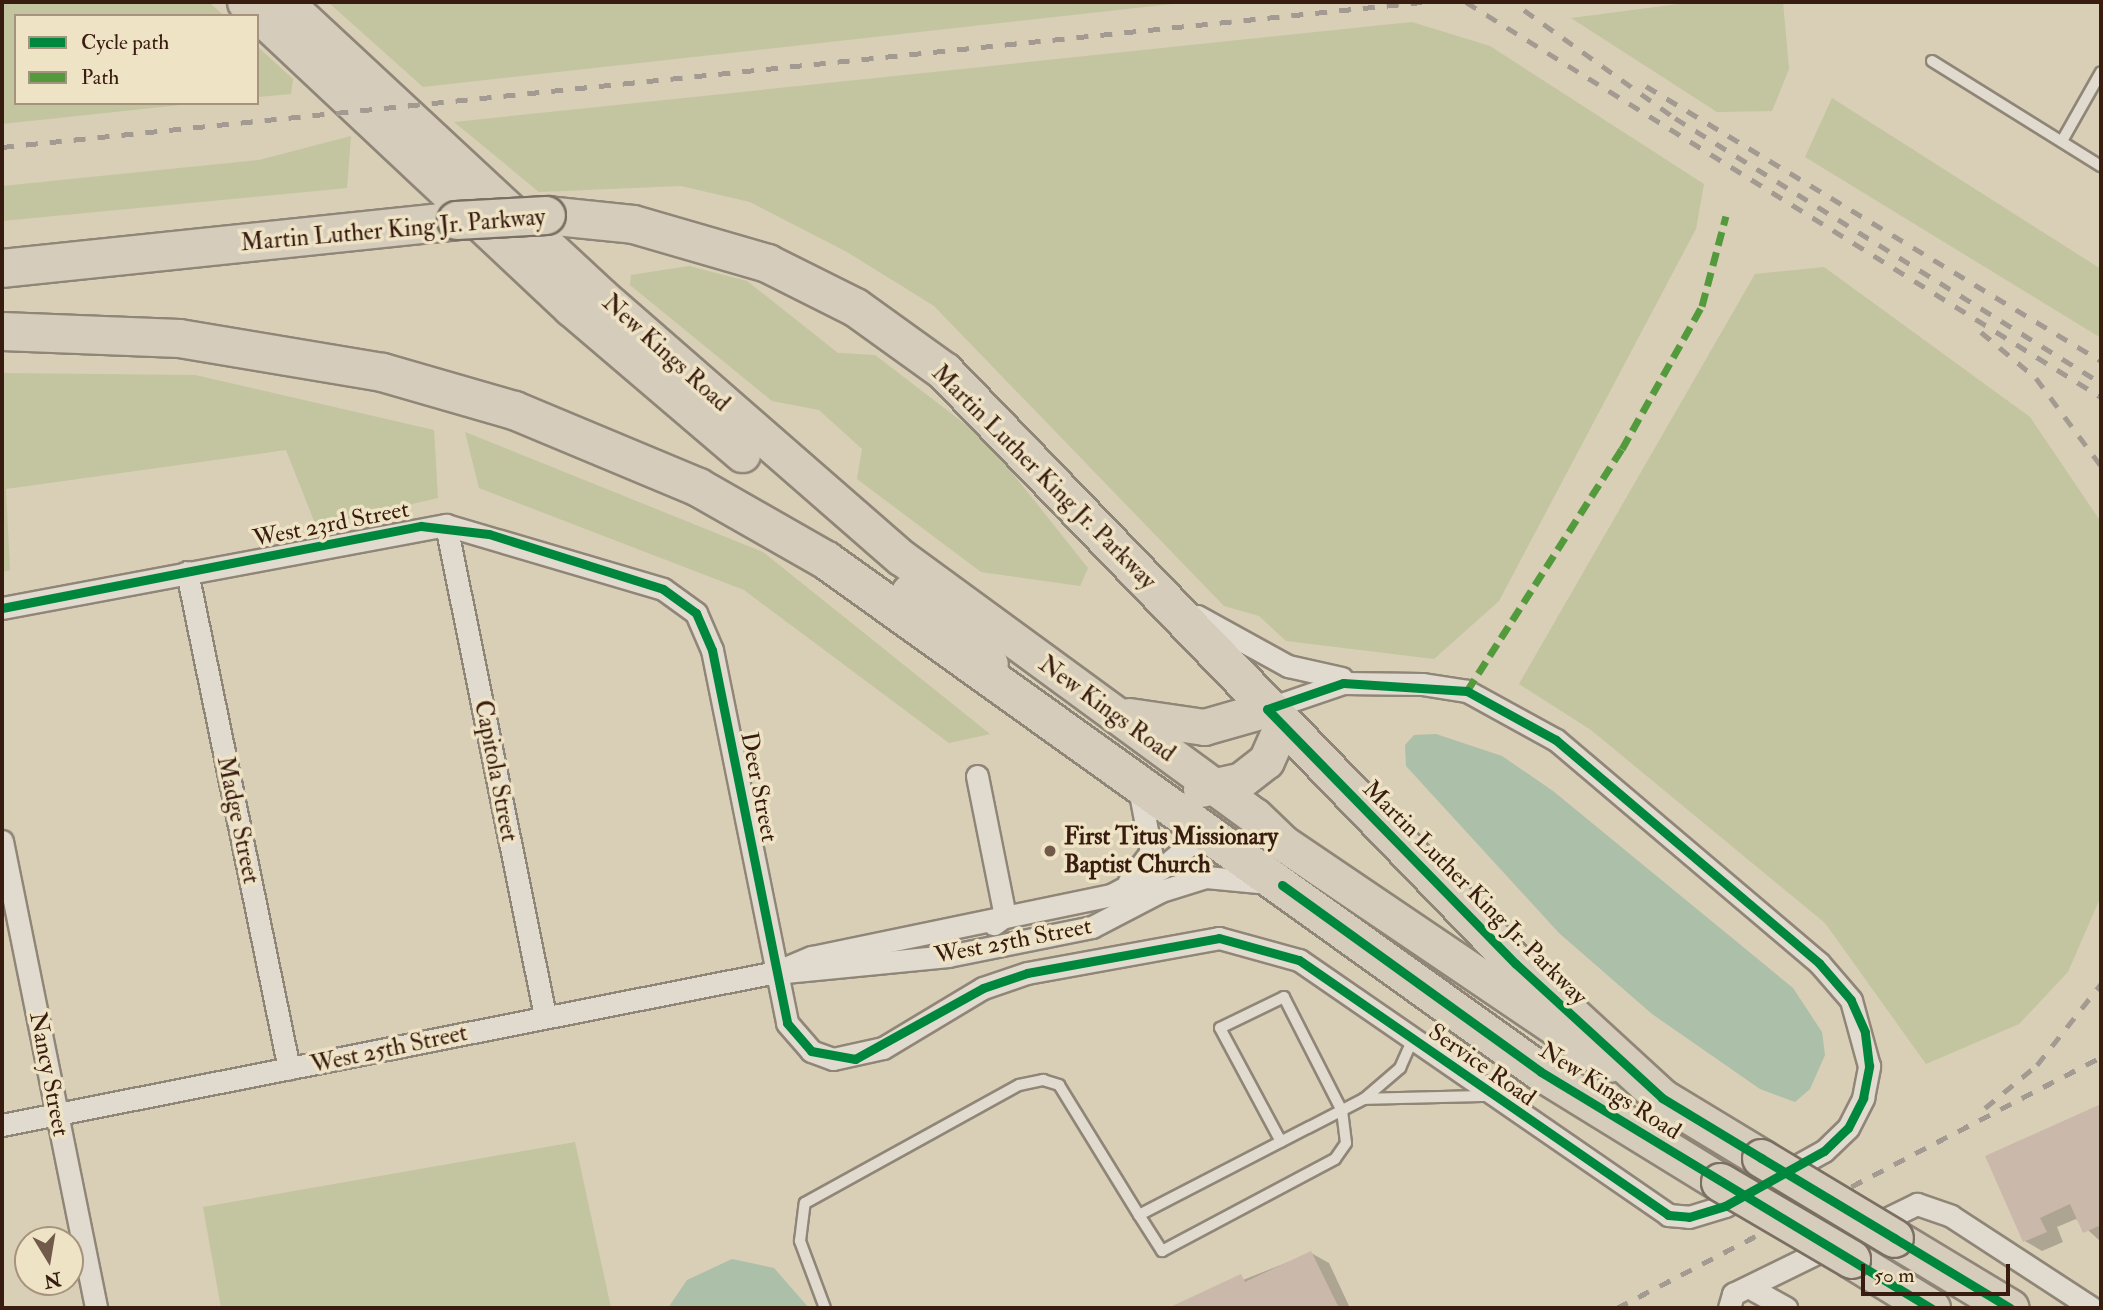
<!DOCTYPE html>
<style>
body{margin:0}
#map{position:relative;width:2103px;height:1310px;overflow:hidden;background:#d9ceb6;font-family:"IM FELL Double Pica",serif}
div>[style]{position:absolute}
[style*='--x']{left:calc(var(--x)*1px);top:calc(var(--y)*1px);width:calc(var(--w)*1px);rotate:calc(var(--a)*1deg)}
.green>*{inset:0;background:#c2c59f}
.water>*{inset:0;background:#acbfa9}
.shadow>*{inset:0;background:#0003}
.building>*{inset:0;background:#cab9aa}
.roads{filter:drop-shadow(2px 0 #908678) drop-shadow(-2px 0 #908678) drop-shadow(0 2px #908678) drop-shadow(0 -2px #908678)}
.service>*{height:10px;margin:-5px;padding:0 5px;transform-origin:5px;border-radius:5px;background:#e1dbcf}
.minor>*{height:21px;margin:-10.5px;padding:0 10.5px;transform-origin:10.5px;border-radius:10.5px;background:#e1dbcf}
.primary>*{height:35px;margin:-17.5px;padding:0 17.5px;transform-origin:17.5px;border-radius:17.5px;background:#d5ccbb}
.trunk>*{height:37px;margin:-18.5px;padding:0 18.5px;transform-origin:18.5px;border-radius:18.5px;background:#d5ccbb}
.rail>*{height:5px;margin-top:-2.5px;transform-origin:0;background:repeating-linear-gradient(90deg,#a39b91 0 12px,transparent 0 24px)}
.bridges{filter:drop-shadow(2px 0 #7a6f62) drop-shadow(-2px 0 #7a6f62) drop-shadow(0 2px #7a6f62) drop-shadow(0 -2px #7a6f62)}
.trunk-bridge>*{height:37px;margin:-18.5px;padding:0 18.5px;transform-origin:18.5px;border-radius:18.5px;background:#d5ccbb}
.quiet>*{height:7px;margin-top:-3.5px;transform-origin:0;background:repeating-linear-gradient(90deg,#529a3c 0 14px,transparent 0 21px)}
.cycleway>*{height:9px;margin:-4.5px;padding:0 4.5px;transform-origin:4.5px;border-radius:4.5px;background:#00873e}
.dots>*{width:19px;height:19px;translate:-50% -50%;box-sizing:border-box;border:4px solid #efe3c6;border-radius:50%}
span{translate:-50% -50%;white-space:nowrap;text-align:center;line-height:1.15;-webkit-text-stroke:7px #efe3c6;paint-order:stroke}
.street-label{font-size:24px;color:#391c10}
.poi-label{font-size:24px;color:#391c10;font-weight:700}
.left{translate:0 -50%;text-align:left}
.frame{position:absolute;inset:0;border:4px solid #391c10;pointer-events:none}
.legend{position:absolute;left:14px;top:14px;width:245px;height:91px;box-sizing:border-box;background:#efe3c6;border:2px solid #a6937d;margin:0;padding:9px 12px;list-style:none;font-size:21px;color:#391c10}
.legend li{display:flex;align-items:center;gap:14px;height:35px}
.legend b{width:35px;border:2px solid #a6937d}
.north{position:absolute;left:14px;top:1226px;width:70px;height:70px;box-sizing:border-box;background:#efe3c6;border:2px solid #a6937d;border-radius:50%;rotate:169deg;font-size:19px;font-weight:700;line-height:28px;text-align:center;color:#391c10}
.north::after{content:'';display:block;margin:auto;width:24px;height:32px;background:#715a4a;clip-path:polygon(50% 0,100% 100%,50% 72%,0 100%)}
.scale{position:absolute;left:1861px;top:1264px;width:149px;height:32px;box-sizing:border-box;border:4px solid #391c10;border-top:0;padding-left:9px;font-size:21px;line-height:24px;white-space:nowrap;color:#391c10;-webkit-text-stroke:5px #efe3c6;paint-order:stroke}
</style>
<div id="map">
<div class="green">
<i style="clip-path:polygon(2px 2px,209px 2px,224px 16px,16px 16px,16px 103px,199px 103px,2px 124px)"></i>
<i style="clip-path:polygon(328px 2px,550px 3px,1190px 2px,423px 87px)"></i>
<i style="clip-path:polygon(1694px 2px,1783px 2px,1789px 69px,1772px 111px,1717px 112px,1571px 18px)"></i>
<i style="clip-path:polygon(1412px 22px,1490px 46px,1704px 184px,1696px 229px,1499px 601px,1434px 659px,1286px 641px,1259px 616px,1224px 606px,934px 306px,847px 252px,750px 202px,681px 186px,539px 192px,454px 122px)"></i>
<i style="clip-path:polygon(257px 46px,293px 79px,291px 94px,257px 97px)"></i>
<i style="clip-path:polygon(1832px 98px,2101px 269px,2101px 338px,1805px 157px)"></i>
<i style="clip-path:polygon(351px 136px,347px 188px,2px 221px,2px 186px,259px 160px)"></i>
<i style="clip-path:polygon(689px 266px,747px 281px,838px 353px,875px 355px,986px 440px,1088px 568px,1080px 586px,981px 572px,857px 479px,862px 449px,819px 410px,772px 401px,630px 285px,631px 275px)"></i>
<i style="clip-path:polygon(1824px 267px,2030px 417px,2101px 522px,2101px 896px,2068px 972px,2019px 1024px,1926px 1064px,1825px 923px,1591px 730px,1519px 684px,1755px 274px)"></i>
<i style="clip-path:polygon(2px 373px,195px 375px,434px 430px,438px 498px,316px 526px,286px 450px,6px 489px,10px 570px,2px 572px)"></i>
<i style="clip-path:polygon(465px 432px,763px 552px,990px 734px,949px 743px,744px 590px,479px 488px)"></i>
<i style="clip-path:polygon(575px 1142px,611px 1308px,221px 1308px,203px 1207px)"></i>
</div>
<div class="water">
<i style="clip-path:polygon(1436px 734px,1502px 756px,1553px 791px,1793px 988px,1822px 1032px,1825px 1055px,1810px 1089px,1795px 1102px,1760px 1089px,1652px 1014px,1559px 933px,1406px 766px,1405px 745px,1414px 735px)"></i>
<i style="clip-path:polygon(732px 1259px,774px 1268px,809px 1308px,668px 1308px,687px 1280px)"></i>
</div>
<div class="shadow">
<i style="clip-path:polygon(2101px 1106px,2101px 1242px,2076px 1219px,2057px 1227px,2063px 1242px,2042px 1251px,2025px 1241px,1987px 1157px)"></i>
<i style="clip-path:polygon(1311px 1253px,1329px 1263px,1350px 1308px,1172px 1308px)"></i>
</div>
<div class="building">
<i style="clip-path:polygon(2101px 1104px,2101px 1225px,2083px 1233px,2070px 1204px,2040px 1218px,2047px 1232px,2023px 1242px,1985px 1156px)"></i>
<i style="clip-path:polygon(1311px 1251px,1339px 1308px,1168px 1308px,1241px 1274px,1245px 1282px)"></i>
</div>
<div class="roads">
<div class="service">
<i style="--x:1932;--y:61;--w:199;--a:31.9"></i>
<i style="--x:2062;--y:141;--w:79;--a:-60.5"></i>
<i style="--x:1364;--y:1099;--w:123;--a:-1.4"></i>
<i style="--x:1139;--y:1215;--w:43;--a:57.4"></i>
<i style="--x:1162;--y:1251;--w:196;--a:-28"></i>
<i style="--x:1335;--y:1159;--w:19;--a:-55"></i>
<i style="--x:1346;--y:1143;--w:32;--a:-97"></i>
<i style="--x:1342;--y:1111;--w:128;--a:-117"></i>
<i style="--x:1284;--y:997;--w:71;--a:154.2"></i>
<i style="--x:1220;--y:1028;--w:129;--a:61.8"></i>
<i style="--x:825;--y:1308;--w:72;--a:-110.5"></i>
<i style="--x:800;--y:1241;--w:38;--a:-83"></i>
<i style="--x:805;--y:1203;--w:244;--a:-28.9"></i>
<i style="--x:1019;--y:1085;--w:25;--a:-12"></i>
<i style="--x:1043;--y:1080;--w:17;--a:17"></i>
<i style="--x:1059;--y:1085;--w:153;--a:58.4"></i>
<i style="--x:1139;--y:1215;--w:253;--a:-27.3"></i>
<i style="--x:1364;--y:1099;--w:48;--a:-40.7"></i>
<i style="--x:1400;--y:1068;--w:32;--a:-66"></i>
</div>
<div class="minor">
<i style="--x:446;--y:525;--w:501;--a:78.6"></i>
<i style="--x:187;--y:572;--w:507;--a:78.4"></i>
<i style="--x:2;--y:608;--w:452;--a:-10.6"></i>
<i style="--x:446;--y:525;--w:226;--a:16.4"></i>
<i style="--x:663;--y:589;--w:41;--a:36"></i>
<i style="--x:696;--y:613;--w:40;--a:66.6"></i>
<i style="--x:712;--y:650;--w:380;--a:78.6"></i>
<i style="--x:787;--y:1023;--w:37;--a:49"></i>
<i style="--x:811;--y:1051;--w:23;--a:20"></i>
<i style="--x:833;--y:1059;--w:51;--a:-12.4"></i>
<i style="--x:883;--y:1048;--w:117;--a:-31"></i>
<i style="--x:983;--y:988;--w:46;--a:-18.8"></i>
<i style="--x:1027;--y:973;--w:195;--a:-10.3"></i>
<i style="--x:1219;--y:938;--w:83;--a:15.4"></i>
<i style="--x:1299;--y:960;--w:449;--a:34.6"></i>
<i style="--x:1668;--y:1215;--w:21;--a:5"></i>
<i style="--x:1689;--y:1217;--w:38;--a:-17"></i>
<i style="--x:1725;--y:1206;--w:113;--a:-29.1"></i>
<i style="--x:1824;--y:1151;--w:33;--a:-44"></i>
<i style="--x:1848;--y:1128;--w:34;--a:-63"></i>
<i style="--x:1863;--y:1098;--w:33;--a:-79"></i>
<i style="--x:1869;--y:1066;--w:68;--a:-105.3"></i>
<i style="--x:1851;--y:1000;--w:49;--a:-130.9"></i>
<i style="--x:1819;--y:963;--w:345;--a:-139.7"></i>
<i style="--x:1556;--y:740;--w:102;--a:-151.2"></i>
<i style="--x:1467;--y:691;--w:46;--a:-171.2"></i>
<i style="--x:1422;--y:684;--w:79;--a:-179.3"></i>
<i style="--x:1343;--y:683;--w:80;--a:161.1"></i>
<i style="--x:1197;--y:616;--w:104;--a:28.8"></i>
<i style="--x:1288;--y:666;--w:55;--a:12.5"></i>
<i style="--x:977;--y:776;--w:143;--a:78.7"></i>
<i style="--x:1005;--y:916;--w:14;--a:144"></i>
<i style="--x:2;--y:841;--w:476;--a:78.6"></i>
<i style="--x:1129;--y:881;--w:36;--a:-53"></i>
<i style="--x:1151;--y:852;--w:65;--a:-100.6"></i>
<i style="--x:785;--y:972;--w:164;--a:-5.6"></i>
<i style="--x:948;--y:956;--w:147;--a:-11.4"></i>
<i style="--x:1092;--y:927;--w:78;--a:-27.6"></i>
<i style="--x:1161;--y:891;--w:47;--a:-17.3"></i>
<i style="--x:1206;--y:877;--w:63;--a:5.4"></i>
<i style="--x:2;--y:1125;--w:789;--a:-11.18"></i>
<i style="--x:776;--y:972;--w:39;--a:-23"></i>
<i style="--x:812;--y:957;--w:305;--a:-11.7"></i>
<i style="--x:1111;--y:895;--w:58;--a:-27.9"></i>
<i style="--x:1162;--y:868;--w:57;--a:-40.1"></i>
<i style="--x:1754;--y:1290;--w:37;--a:29"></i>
<i style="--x:1729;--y:1308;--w:15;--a:-74"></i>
<i style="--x:1733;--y:1294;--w:205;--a:-26.1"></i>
<i style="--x:1917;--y:1204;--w:36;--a:19"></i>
<i style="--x:1951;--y:1216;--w:168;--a:33.1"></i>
</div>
<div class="primary">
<i style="--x:245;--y:2;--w:447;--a:43.2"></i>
<i style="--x:571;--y:308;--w:225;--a:40.5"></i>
<i style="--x:285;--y:2;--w:430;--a:42.9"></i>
<i style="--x:600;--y:295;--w:400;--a:41.1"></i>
<i style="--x:902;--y:558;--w:437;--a:36.2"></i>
<i style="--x:1255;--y:816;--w:39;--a:44"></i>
<i style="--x:1283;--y:843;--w:394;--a:34.1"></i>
<i style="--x:909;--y:592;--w:108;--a:41.6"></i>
<i style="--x:1129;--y:716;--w:76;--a:8.3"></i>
<i style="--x:1204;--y:727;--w:66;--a:-15.9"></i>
<i style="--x:1201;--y:789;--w:40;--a:-12"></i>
<i style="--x:1240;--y:781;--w:33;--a:-38"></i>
<i style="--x:1266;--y:761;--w:39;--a:-66"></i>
</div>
<div class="trunk">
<i style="--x:546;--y:215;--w:87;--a:5.9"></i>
<i style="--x:633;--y:224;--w:140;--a:16.2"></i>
<i style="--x:767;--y:263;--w:98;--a:26.6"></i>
<i style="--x:855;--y:307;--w:110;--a:35.7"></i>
<i style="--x:944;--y:371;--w:824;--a:46.03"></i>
<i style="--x:1516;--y:964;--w:198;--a:42.5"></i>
<i style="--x:1662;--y:1098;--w:116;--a:31.2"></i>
<i style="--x:2;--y:268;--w:457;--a:-6"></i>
<i style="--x:2;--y:331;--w:177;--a:2.3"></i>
<i style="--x:179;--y:338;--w:206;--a:9.5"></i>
<i style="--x:382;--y:372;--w:137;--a:16.1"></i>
<i style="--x:514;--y:410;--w:199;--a:22.7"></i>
<i style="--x:698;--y:487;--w:147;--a:29.7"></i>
<i style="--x:826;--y:560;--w:879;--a:35.61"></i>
<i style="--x:1541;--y:1072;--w:210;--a:31.6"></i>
<i style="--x:1894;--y:1238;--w:135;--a:31.1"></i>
<i style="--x:1851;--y:1259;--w:94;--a:31.5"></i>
</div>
</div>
<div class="rail">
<i style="--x:1466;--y:2;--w:748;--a:31.88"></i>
<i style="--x:1524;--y:10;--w:186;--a:35.6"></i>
<i style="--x:1675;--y:118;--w:502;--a:31.88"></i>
<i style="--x:1646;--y:86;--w:532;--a:31.15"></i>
<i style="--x:2;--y:147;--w:1427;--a:-5.83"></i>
<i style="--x:1981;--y:332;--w:72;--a:39.9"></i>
<i style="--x:2036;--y:378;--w:109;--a:53.5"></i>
<i style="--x:1985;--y:1108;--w:67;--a:-39.6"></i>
<i style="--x:2037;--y:1065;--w:103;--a:-51.7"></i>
<i style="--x:1617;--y:1308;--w:545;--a:-27.41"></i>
</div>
<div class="bridges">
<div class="trunk-bridge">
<i style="--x:456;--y:220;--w:90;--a:-3.2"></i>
<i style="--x:1761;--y:1158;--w:155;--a:31"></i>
<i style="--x:1720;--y:1182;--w:152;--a:30.4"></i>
</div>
</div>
<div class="quiet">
<i style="--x:1467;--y:691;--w:287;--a:-57.4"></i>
<i style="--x:1622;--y:449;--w:164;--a:-60.8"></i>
<i style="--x:1702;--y:306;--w:93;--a:-75.1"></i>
</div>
<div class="cycleway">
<i style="--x:2;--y:608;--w:427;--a:-11.1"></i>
<i style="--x:421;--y:526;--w:68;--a:6.7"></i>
<i style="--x:489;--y:534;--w:182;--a:17.5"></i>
<i style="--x:663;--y:589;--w:41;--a:36"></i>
<i style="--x:696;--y:613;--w:40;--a:66.6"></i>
<i style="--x:712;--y:650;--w:380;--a:78.6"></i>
<i style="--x:787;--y:1023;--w:37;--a:49"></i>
<i style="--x:811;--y:1051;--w:45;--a:10.3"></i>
<i style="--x:855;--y:1059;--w:146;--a:-29"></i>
<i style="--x:983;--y:988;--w:46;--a:-18.8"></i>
<i style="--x:1027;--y:973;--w:195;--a:-10.3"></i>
<i style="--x:1219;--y:938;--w:83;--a:15.4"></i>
<i style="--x:1299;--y:960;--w:449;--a:34.6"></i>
<i style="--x:1668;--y:1215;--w:21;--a:5"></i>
<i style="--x:1689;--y:1217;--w:38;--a:-17"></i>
<i style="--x:1725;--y:1206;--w:113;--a:-29.1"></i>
<i style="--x:1824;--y:1151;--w:33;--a:-44"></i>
<i style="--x:1848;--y:1128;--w:34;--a:-63"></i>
<i style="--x:1863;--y:1098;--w:33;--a:-79"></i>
<i style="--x:1869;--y:1066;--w:34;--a:-97"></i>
<i style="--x:1865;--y:1032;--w:35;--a:-114"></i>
<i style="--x:1851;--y:1000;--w:49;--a:-130.9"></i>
<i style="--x:1819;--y:963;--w:345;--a:-139.7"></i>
<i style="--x:1556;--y:740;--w:102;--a:-151.2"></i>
<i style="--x:1467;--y:691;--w:124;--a:-176.3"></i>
<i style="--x:1343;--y:683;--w:80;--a:161.1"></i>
<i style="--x:1267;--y:709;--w:356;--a:45.7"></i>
<i style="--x:1516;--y:964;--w:198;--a:42.5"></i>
<i style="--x:1662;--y:1098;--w:116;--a:31.2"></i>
<i style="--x:1761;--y:1158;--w:155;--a:31"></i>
<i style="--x:1894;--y:1238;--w:135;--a:31.1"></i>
<i style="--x:1282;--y:885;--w:319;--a:35.8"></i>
<i style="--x:1541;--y:1072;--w:456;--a:31.2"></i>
</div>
<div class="dots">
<i style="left:1050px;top:851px;background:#715a4a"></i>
</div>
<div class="street-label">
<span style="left:393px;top:230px;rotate:-5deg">Martin Luther King Jr. Parkway</span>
<span style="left:666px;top:353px;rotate:42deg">New Kings Road</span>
<span style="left:1044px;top:477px;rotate:45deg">Martin Luther King Jr. Parkway</span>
<span style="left:331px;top:524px;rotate:-11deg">West 23rd Street</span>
<span style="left:1107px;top:709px;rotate:36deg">New Kings Road</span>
<span style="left:496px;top:771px;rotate:79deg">Capitola Street</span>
<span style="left:759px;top:787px;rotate:79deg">Deer Street</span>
<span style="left:238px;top:820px;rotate:78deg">Madge Street</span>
<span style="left:1475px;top:893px;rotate:45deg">Martin Luther King Jr. Parkway</span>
<span style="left:1013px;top:941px;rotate:-11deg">West 25th Street</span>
<span style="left:389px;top:1049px;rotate:-12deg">West 25th Street</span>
<span style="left:1482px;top:1065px;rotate:35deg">Service Road</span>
<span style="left:49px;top:1074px;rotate:79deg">Nancy Street</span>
<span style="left:1610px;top:1091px;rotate:32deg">New Kings Road</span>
</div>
<div class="poi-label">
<span class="left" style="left:1064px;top:851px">First Titus Missionary<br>Baptist Church</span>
</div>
<div class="frame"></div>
<ul class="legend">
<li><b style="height:9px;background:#00873e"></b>Cycle path</li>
<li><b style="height:9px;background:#529a3c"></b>Path</li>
</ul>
<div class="north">N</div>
<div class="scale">50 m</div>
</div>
